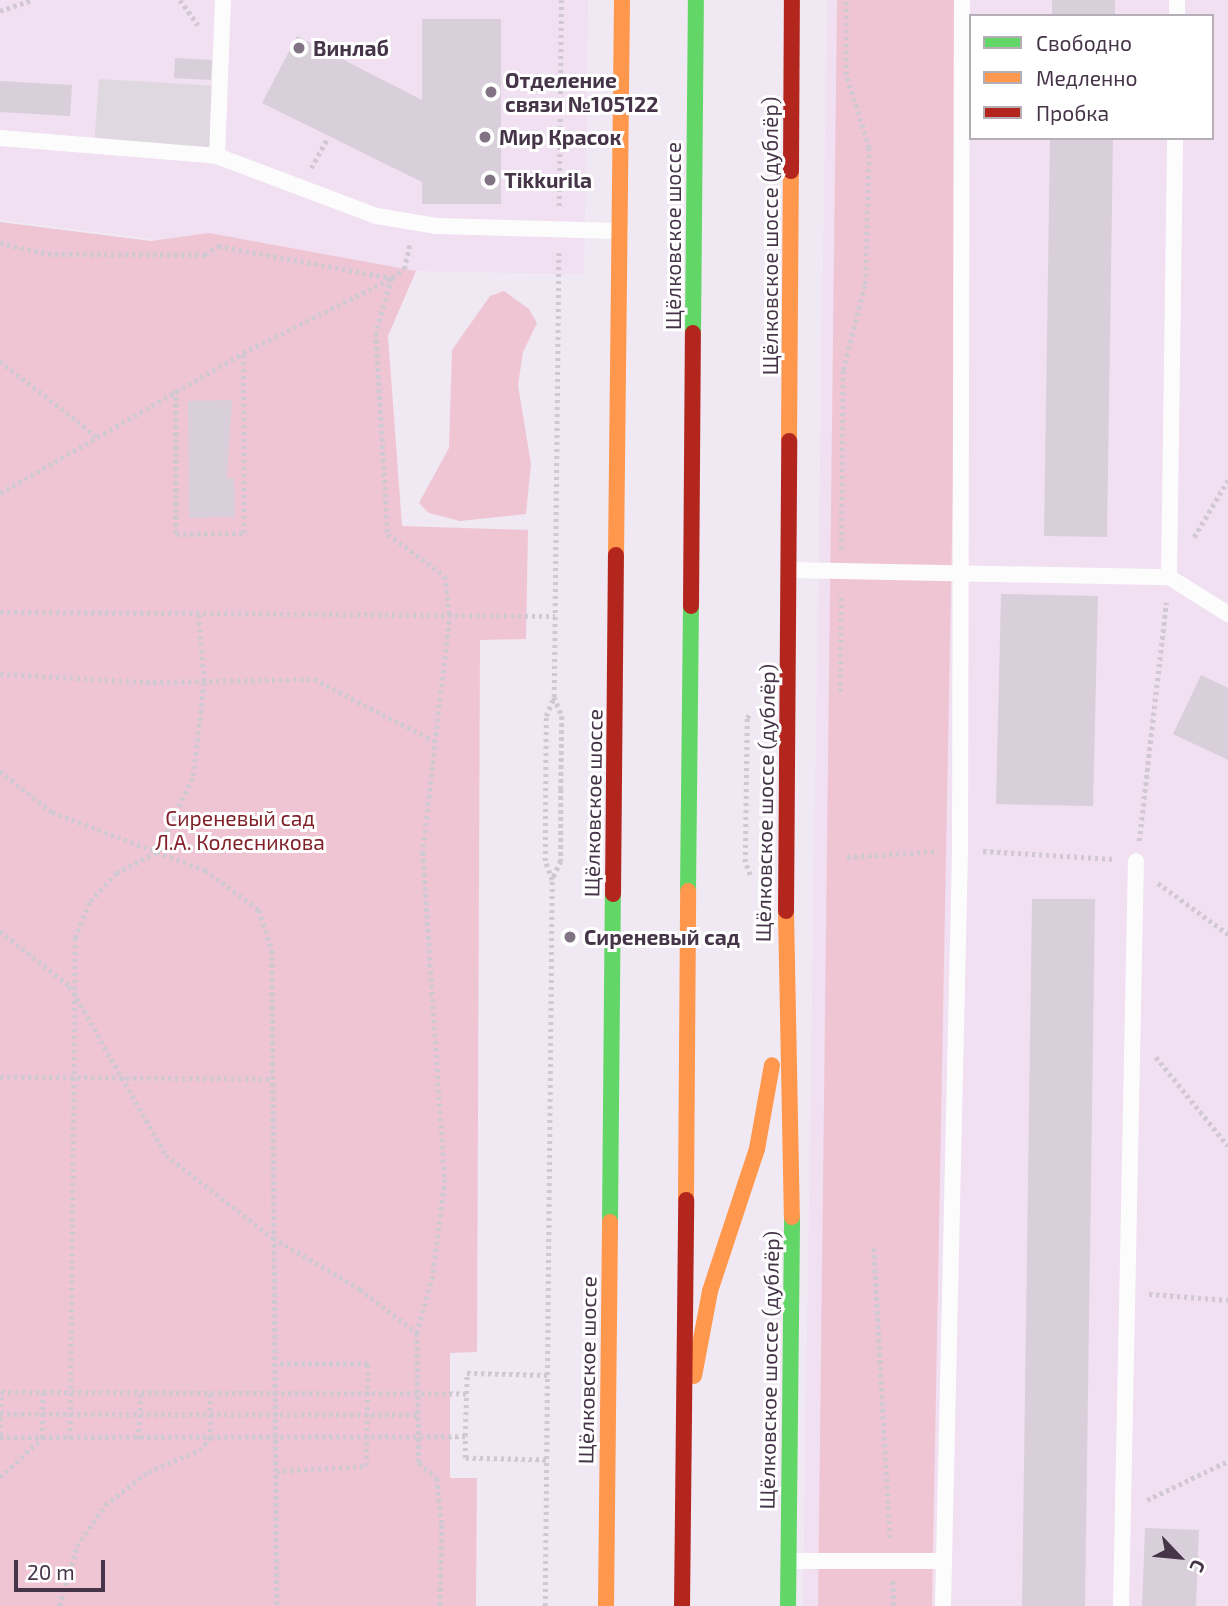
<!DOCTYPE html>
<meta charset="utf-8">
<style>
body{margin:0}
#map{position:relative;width:1228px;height:1606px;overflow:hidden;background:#f0e8f2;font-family:"Exo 2",sans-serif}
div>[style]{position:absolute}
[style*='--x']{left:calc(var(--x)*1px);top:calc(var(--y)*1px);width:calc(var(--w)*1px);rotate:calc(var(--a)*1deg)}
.residential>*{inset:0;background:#f0e0f1}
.green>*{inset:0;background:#efc5d4}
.parking>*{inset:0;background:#dfd8e1}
.building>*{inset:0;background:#d8cfda}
.path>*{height:4.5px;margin-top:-2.25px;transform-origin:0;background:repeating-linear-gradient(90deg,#d1c9d2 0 3.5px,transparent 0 7px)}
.lane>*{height:16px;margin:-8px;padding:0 8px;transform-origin:8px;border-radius:8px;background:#fdfcfd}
.fast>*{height:16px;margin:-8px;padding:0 8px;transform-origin:8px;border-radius:8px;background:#63d668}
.slow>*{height:16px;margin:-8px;padding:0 8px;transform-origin:8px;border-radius:8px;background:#ff974d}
.jam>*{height:16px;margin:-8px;padding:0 8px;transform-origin:8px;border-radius:8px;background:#b3261e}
.dots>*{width:19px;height:19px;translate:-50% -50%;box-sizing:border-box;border:4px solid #fff;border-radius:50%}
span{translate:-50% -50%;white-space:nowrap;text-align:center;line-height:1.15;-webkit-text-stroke:6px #fff;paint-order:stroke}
.poi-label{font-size:21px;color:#463448;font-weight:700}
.left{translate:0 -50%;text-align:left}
.street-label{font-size:21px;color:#463448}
.park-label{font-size:21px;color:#812029}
.legend{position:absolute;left:969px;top:14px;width:245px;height:126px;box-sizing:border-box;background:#fff;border:2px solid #b5aeb6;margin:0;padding:9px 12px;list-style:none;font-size:21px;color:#463448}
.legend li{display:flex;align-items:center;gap:14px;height:35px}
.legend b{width:35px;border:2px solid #b5aeb6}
.north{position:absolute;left:1144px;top:1522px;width:70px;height:70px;-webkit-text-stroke:5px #fff;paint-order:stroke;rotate:116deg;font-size:19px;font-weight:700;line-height:28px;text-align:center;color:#463448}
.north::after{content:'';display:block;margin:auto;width:24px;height:32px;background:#463448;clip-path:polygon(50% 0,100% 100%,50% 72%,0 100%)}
.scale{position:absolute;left:14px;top:1560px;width:91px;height:32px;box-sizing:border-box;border:4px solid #463448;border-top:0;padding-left:9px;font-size:21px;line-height:24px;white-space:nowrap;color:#463448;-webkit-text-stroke:5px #fff;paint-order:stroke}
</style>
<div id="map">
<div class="residential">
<i style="clip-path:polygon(0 0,588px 0,584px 274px,416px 271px,0 220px)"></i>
<i style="clip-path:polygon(evenodd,827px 0,1228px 0,1228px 1606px,803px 1606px,827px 0,971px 16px,1212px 16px,1212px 138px,971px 138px,971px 16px)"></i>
</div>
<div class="green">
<i style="clip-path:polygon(837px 0,962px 0,932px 1606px,818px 1606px)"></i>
<i style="clip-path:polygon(0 222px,151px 241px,209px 233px,416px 271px,388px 336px,402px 526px,528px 530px,526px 639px,480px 640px,477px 1352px,450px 1353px,450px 1478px,477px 1478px,476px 1606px,0 1606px)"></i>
<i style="clip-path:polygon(504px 291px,529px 309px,537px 323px,523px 352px,518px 385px,531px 464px,526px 514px,460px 521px,429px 513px,419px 503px,449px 448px,452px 350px,490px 296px)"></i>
</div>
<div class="parking">
<i style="clip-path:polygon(99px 79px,219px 86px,217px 156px,94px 146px)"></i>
</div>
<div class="building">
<i style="clip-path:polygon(1052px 0,1115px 0,1115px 16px,1052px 16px)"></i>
<i style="clip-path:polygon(422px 19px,501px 19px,501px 204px,422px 204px,422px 182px,262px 103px,297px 36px,422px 100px)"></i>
<i style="clip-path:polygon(175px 58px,212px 60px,211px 80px,174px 78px)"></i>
<i style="clip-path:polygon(0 81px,72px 85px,70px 116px,0 112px)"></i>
<i style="clip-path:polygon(1050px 138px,1113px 138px,1107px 537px,1044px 536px)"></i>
<i style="clip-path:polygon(232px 400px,227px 478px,234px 478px,235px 517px,189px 518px,188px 401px)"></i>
<i style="clip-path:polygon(1001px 594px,1098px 596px,1093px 806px,996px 804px)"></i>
<i style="clip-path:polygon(1201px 675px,1228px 688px,1228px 760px,1173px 734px)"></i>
<i style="clip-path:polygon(1032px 899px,1095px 899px,1085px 1606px,1022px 1606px)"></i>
<i style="clip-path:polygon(1145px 1528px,1199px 1530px,1196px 1606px,1142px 1606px)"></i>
</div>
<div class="path">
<i style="--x:180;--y:0;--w:31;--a:54"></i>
<i style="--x:0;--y:11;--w:34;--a:-19"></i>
<i style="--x:311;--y:168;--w:35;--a:-61"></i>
<i style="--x:559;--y:206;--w:206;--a:-89.4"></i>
<i style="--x:0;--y:243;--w:49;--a:12.9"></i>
<i style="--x:48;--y:254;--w:157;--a:0.4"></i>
<i style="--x:205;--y:255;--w:16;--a:-35"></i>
<i style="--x:218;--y:246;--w:177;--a:10.4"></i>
<i style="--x:392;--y:278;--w:57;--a:106.2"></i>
<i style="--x:376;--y:333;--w:201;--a:86.6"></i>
<i style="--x:388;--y:534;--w:71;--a:36.4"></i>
<i style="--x:445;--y:576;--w:38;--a:83"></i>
<i style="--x:450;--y:614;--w:240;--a:96.5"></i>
<i style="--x:423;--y:852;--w:328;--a:86.2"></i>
<i style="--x:445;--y:1179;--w:98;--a:97.1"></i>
<i style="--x:433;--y:1276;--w:59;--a:105.7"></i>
<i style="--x:417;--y:1333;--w:130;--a:89.1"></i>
<i style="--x:419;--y:1463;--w:23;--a:40"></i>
<i style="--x:437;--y:1478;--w:47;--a:83.9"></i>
<i style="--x:442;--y:1525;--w:81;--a:91.4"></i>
<i style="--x:0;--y:361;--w:122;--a:38"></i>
<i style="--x:176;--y:390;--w:144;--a:90"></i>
<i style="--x:176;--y:534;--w:68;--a:-0.8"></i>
<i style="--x:244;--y:533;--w:180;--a:-90.3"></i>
<i style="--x:0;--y:493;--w:280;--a:-29.9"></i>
<i style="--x:243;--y:353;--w:167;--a:-26.7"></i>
<i style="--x:392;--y:278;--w:15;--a:-37"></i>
<i style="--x:404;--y:269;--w:26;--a:-77"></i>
<i style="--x:1194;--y:537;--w:66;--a:-59.2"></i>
<i style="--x:841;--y:549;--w:179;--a:-89.4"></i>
<i style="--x:843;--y:370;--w:89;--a:-75.7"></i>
<i style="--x:865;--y:284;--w:136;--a:-88.3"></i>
<i style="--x:869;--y:148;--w:77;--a:-107.5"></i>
<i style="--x:846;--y:75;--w:75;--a:-90"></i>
<i style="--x:0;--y:612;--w:555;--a:0.41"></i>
<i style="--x:0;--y:674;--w:146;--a:3.1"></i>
<i style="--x:146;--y:682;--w:168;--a:-1"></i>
<i style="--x:314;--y:679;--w:135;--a:27.3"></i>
<i style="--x:840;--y:692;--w:99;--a:-89.4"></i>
<i style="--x:554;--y:697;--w:447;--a:-89.4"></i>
<i style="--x:554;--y:697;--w:21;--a:67"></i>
<i style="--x:562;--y:716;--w:73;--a:90.8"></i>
<i style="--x:561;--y:789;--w:72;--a:90"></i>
<i style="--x:561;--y:861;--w:21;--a:115"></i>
<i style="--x:552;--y:880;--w:20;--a:-110"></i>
<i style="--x:545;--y:861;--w:145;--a:-89.6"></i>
<i style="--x:546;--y:716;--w:21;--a:-67"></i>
<i style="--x:0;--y:771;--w:66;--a:38.3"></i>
<i style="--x:52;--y:812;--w:164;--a:20.8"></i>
<i style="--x:205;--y:870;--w:67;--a:36.5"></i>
<i style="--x:259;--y:910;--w:42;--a:72"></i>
<i style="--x:272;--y:950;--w:656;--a:89.56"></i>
<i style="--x:1139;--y:841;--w:240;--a:-83.5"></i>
<i style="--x:983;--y:851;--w:131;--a:3.5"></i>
<i style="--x:847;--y:857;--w:92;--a:-3.7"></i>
<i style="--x:750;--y:875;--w:14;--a:-111"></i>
<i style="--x:745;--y:862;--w:144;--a:-89.2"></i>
<i style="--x:747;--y:718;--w:7;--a:-56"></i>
<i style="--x:1158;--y:883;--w:87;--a:36.1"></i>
<i style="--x:0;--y:931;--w:89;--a:38.2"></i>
<i style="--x:70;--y:986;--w:194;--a:60.4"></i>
<i style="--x:166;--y:1155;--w:135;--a:37.8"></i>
<i style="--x:273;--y:1238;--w:101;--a:30.4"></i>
<i style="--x:360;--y:1289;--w:72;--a:37.7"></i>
<i style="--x:1156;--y:1057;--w:114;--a:51"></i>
<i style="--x:0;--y:1077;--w:272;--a:0.4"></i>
<i style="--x:874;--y:1248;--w:290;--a:86.8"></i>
<i style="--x:1149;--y:1294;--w:79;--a:4.3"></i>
<i style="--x:0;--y:1414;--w:418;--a:0.1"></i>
<i style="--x:0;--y:1435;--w:43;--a:-88.7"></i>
<i style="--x:1;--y:1392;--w:465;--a:0.2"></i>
<i style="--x:0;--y:1437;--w:465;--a:-0.1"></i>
<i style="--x:70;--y:1438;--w:500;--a:-89.43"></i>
<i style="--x:75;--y:938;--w:40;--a:-68"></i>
<i style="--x:90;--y:901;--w:38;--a:-47"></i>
<i style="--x:116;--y:873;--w:47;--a:-27.6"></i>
<i style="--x:158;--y:851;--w:83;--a:-65"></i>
<i style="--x:193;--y:776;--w:96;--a:-83.4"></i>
<i style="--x:204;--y:681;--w:68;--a:-95"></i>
<i style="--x:138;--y:1439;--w:47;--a:-86.3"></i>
<i style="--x:546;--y:1460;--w:81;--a:-178.6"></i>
<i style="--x:465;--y:1458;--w:22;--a:-90"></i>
<i style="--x:465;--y:1436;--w:63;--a:-88.2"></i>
<i style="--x:467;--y:1373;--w:80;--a:1.4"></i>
<i style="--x:276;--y:1471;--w:90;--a:-3.2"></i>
<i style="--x:366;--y:1466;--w:102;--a:-88.9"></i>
<i style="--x:368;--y:1364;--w:91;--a:180"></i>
<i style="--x:0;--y:1477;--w:57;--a:-42.9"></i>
<i style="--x:42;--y:1438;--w:46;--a:-88.8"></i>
<i style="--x:1147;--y:1500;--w:90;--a:-25.7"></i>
<i style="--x:893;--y:1581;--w:25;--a:88"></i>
<i style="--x:59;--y:1606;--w:63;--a:-73.3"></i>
<i style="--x:77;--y:1546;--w:50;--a:-55.7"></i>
<i style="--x:105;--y:1505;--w:54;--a:-37.5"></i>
<i style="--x:148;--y:1472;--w:56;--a:-23.3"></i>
<i style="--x:199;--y:1450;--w:16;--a:-45"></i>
<i style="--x:210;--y:1439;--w:47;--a:-90"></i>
<i style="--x:545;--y:1606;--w:726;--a:-89.45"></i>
</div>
<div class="lane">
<i style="--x:1177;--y:16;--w:16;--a:-90"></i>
<i style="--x:0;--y:138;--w:218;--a:4.7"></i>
<i style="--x:217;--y:156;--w:156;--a:-87.8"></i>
<i style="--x:217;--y:156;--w:171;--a:20.6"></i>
<i style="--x:377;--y:216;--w:61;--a:9.5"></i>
<i style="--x:437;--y:226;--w:183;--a:1.6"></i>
<i style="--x:789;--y:570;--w:380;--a:1.1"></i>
<i style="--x:1169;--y:577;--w:70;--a:32.1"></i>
<i style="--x:1169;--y:577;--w:439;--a:-89.2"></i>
<i style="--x:789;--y:1561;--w:155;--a:0"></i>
<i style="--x:943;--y:1606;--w:756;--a:-88.71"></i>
<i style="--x:960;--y:850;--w:850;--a:-89.87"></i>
<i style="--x:1121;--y:1606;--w:745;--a:-88.85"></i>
</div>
<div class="fast">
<i style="--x:693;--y:333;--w:333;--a:-89.5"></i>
<i style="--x:688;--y:891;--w:285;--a:-89.4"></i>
<i style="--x:610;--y:1222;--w:328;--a:-89.5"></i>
<i style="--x:788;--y:1606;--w:389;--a:-89.4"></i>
</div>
<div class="slow">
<i style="--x:789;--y:441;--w:270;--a:-89.6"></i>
<i style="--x:616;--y:555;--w:555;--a:-89.38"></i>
<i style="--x:786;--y:911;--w:306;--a:88.9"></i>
<i style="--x:686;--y:1200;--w:309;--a:-89.6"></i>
<i style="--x:694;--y:1376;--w:86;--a:-79.3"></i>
<i style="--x:710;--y:1291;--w:150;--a:-71.7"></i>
<i style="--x:757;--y:1149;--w:85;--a:-79.9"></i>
<i style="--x:606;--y:1606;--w:384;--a:-89.4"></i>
</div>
<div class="jam">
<i style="--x:791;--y:171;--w:171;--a:-89.7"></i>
<i style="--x:691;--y:606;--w:273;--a:-89.6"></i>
<i style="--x:613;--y:894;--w:339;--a:-89.5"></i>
<i style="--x:786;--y:911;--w:470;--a:-89.6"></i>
<i style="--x:682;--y:1606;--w:406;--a:-89.4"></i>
</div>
<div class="dots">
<i style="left:299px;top:48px;background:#827384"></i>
<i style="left:491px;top:92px;background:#827384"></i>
<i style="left:485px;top:137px;background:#827384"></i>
<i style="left:490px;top:180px;background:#827384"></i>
<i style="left:570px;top:937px;background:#827384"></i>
</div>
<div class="poi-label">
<span class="left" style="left:313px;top:48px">Винлаб</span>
<span class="left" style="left:505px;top:92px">Отделение<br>связи №105122</span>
<span class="left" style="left:499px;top:137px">Мир Красок</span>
<span class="left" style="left:504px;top:180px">Tikkurila</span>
<span class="left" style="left:584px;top:937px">Сиреневый сад</span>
</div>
<div class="street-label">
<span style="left:673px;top:236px;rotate:-90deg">Щёлковское шоссе</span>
<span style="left:770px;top:236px;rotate:-90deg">Щёлковское шоссе (дублёр)</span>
<span style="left:593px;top:803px;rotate:-89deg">Щёлковское шоссе</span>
<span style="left:765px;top:803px;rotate:-89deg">Щёлковское шоссе (дублёр)</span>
<span style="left:587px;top:1370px;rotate:-89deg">Щёлковское шоссе</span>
<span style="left:769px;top:1370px;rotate:-89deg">Щёлковское шоссе (дублёр)</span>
</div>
<div class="park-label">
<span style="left:240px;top:830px">Сиреневый сад<br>Л.А. Колесникова</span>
</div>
<ul class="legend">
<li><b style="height:9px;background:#63d668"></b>Свободно</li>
<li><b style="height:9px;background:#ff974d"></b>Медленно</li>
<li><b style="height:9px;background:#b3261e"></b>Пробка</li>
</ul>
<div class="north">С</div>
<div class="scale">20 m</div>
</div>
